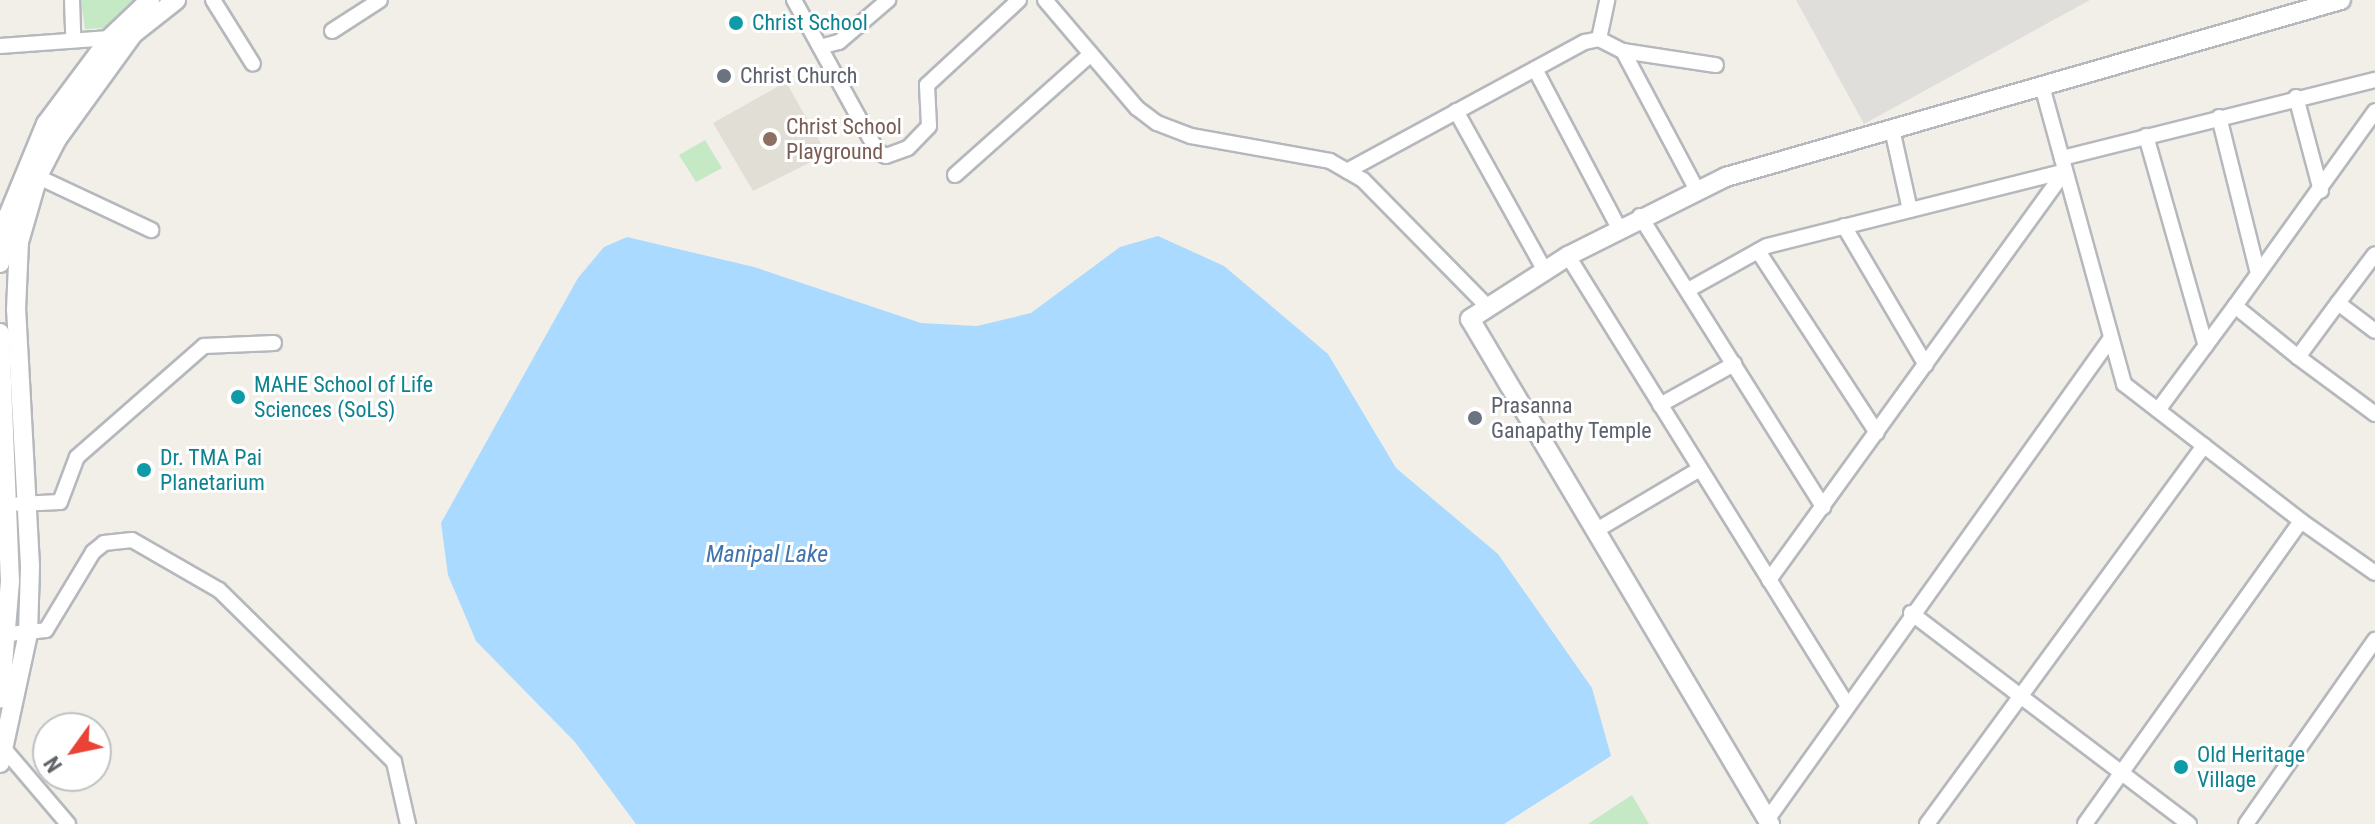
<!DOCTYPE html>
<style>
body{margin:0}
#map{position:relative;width:2375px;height:824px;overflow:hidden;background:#f1efe8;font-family:"Roboto Condensed",sans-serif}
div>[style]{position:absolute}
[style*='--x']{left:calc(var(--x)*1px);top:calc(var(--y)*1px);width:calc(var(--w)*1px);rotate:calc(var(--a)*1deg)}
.industrial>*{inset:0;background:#e0deda}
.education>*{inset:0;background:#e1ded6}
.green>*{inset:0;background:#c5e8c5}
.water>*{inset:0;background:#aadaff}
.roads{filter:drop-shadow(2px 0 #b5b8bc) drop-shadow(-2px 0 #b5b8bc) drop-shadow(0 2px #b5b8bc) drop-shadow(0 -2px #b5b8bc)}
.street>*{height:14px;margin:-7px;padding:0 7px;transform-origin:7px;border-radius:7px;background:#fff}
.secondary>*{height:18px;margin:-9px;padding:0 9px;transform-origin:9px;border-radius:9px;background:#fff}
.dots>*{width:22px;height:22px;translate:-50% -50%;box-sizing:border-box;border:4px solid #fff;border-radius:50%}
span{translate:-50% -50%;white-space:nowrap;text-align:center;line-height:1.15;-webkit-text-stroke:6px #fff;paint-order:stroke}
.culture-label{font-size:22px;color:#0d838f}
.left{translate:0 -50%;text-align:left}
.worship-label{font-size:22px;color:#5b616d}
.education-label{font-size:22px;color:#785e54}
.water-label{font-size:24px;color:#4174aa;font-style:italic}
.north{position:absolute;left:32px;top:712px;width:80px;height:80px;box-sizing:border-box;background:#fff;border:2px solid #bfc1c3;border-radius:50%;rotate:237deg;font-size:22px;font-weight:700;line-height:32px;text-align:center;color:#5f6368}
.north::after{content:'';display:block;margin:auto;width:28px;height:36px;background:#ea4335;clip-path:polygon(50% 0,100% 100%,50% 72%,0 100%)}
</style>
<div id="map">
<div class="industrial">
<i style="clip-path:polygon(1796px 0,2090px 0,1864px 124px)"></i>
</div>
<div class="education">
<i style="clip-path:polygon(786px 82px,827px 154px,753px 191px,713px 123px)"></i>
</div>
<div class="green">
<i style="clip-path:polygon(81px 0,140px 0,107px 28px,85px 29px)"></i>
<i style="clip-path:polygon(705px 140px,722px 168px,696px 182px,679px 155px)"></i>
<i style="clip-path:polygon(1632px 795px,1649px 824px,1588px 824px)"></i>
</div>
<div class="water">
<i style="clip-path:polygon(1158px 236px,1224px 266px,1328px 354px,1396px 468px,1498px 554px,1592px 688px,1611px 756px,1504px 824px,636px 824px,575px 742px,476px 641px,448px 575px,441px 523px,578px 278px,604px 247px,627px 237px,754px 267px,921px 323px,977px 326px,1031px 313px,1120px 247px)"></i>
</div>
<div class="roads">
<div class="street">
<i style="--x:72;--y:0;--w:38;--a:88"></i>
<i style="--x:213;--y:0;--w:75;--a:58"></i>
<i style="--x:794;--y:0;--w:172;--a:61.2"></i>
<i style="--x:877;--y:151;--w:10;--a:29"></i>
<i style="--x:886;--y:156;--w:23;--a:-20"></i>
<i style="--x:908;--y:148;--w:30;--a:-46"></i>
<i style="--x:929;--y:126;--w:41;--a:-92.8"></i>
<i style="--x:927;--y:85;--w:125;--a:-42.7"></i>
<i style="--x:1045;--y:0;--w:142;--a:49.6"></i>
<i style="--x:1137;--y:108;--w:25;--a:37"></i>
<i style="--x:1157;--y:123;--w:36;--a:21"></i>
<i style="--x:1191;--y:136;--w:141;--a:10.2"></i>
<i style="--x:1330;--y:161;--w:38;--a:30"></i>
<i style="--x:1363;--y:180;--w:178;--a:45.5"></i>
<i style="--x:332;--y:31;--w:57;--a:-32.9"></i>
<i style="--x:1599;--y:39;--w:40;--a:-78"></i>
<i style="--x:0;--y:46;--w:110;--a:-4.2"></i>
<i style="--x:820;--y:47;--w:20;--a:-15"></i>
<i style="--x:839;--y:42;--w:65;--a:-40.6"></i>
<i style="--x:1623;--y:51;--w:94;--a:8.6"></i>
<i style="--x:1535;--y:69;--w:180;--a:62.2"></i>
<i style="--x:2042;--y:86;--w:309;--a:74.6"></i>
<i style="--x:2124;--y:384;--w:224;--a:37.7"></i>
<i style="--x:2301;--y:521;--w:372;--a:125.5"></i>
<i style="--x:2296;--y:97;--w:97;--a:75.1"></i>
<i style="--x:1456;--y:111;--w:183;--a:60.9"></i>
<i style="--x:2219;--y:117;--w:161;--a:76"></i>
<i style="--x:1892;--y:129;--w:83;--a:77.5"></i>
<i style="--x:2146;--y:136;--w:218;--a:74.1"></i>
<i style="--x:2062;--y:158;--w:323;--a:-14"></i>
<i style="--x:1347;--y:171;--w:271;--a:-28.5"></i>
<i style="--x:1585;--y:42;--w:14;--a:-12"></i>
<i style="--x:1599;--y:39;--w:27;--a:27"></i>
<i style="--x:1623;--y:51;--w:157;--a:62"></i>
<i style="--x:32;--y:174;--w:132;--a:25.2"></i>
<i style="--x:955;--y:175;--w:182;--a:-41.7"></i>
<i style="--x:1640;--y:216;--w:344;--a:57.8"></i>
<i style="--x:1844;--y:226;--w:161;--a:59.5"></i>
<i style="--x:1758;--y:251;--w:217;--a:56.8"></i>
<i style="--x:1568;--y:256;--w:526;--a:58.12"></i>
<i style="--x:1688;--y:290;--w:90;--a:-29.1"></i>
<i style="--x:1767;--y:246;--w:307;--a:-14.1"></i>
<i style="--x:2338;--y:303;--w:61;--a:-52.9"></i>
<i style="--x:2235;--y:306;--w:240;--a:-54.3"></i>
<i style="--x:2298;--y:357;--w:96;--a:36.5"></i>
<i style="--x:1660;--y:405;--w:85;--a:-29"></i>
<i style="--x:2158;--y:410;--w:129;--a:-53.5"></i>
<i style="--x:2235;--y:306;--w:81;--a:39"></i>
<i style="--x:2298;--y:357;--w:67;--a:-53.5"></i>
<i style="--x:2338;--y:303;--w:46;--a:37.1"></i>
<i style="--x:19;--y:504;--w:41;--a:-2.8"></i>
<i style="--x:60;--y:502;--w:48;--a:-69.3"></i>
<i style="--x:77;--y:457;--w:169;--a:-41.2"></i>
<i style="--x:204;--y:346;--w:70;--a:-2.5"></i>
<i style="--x:2301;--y:521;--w:90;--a:35.1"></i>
<i style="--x:1595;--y:531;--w:122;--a:-30.6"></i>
<i style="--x:1769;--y:580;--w:505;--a:-54.11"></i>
<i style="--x:1911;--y:613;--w:349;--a:37.2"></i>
<i style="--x:9;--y:634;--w:37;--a:-6"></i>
<i style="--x:46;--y:630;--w:91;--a:-58.9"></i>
<i style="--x:93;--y:552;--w:14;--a:-39"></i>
<i style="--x:104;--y:543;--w:28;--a:-6"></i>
<i style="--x:132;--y:540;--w:100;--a:29.9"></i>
<i style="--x:219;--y:590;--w:245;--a:44.5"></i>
<i style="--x:394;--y:762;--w:64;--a:77.3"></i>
<i style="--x:0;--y:744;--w:105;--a:49.6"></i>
<i style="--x:1767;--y:820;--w:592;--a:-54.48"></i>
<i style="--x:1927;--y:824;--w:469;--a:-53.8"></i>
<i style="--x:2246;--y:824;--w:225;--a:-55"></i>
</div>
<div class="secondary">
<i style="--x:0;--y:263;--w:48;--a:-80.3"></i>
<i style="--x:8;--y:216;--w:100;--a:-67.6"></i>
<i style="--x:46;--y:124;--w:107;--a:-53.3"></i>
<i style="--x:110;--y:38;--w:55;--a:-43.5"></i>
<i style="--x:0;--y:333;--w:248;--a:87.7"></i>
<i style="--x:10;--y:581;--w:118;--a:94.8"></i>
<i style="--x:0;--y:763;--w:132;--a:-77.8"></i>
<i style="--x:28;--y:634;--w:68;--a:-88.3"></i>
<i style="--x:30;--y:566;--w:256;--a:-93.1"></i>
<i style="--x:16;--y:310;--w:68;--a:-87.5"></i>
<i style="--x:19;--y:242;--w:69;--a:-73.9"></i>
<i style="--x:38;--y:176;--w:42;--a:-62.8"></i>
<i style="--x:57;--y:139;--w:130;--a:-54.1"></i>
<i style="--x:133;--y:34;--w:55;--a:-38.3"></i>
<i style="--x:1770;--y:824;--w:587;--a:-120.71"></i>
<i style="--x:1470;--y:319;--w:117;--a:-32.7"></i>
<i style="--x:1568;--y:256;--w:177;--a:-26.6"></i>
<i style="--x:1726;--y:177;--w:640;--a:-16.06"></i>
</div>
</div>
<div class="dots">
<i style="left:736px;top:23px;background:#0f9aa8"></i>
<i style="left:724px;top:76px;background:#6b7280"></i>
<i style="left:770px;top:139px;background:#8d6e63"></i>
<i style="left:238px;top:397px;background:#0f9aa8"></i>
<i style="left:1475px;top:418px;background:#6b7280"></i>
<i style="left:144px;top:470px;background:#0f9aa8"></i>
<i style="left:2181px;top:767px;background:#0f9aa8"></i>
</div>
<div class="culture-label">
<span class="left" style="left:752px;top:23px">Christ School</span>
<span class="left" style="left:254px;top:397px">MAHE School of Life<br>Sciences (SoLS)</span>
<span class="left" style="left:160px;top:470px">Dr. TMA Pai<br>Planetarium</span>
<span class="left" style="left:2197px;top:767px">Old Heritage<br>Village</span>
</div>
<div class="worship-label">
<span class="left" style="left:740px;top:76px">Christ Church</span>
<span class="left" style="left:1491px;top:418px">Prasanna<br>Ganapathy Temple</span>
</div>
<div class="education-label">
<span class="left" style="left:786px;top:139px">Christ School<br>Playground</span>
</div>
<div class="water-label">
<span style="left:767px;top:555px">Manipal Lake</span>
</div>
<div class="north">N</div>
</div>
